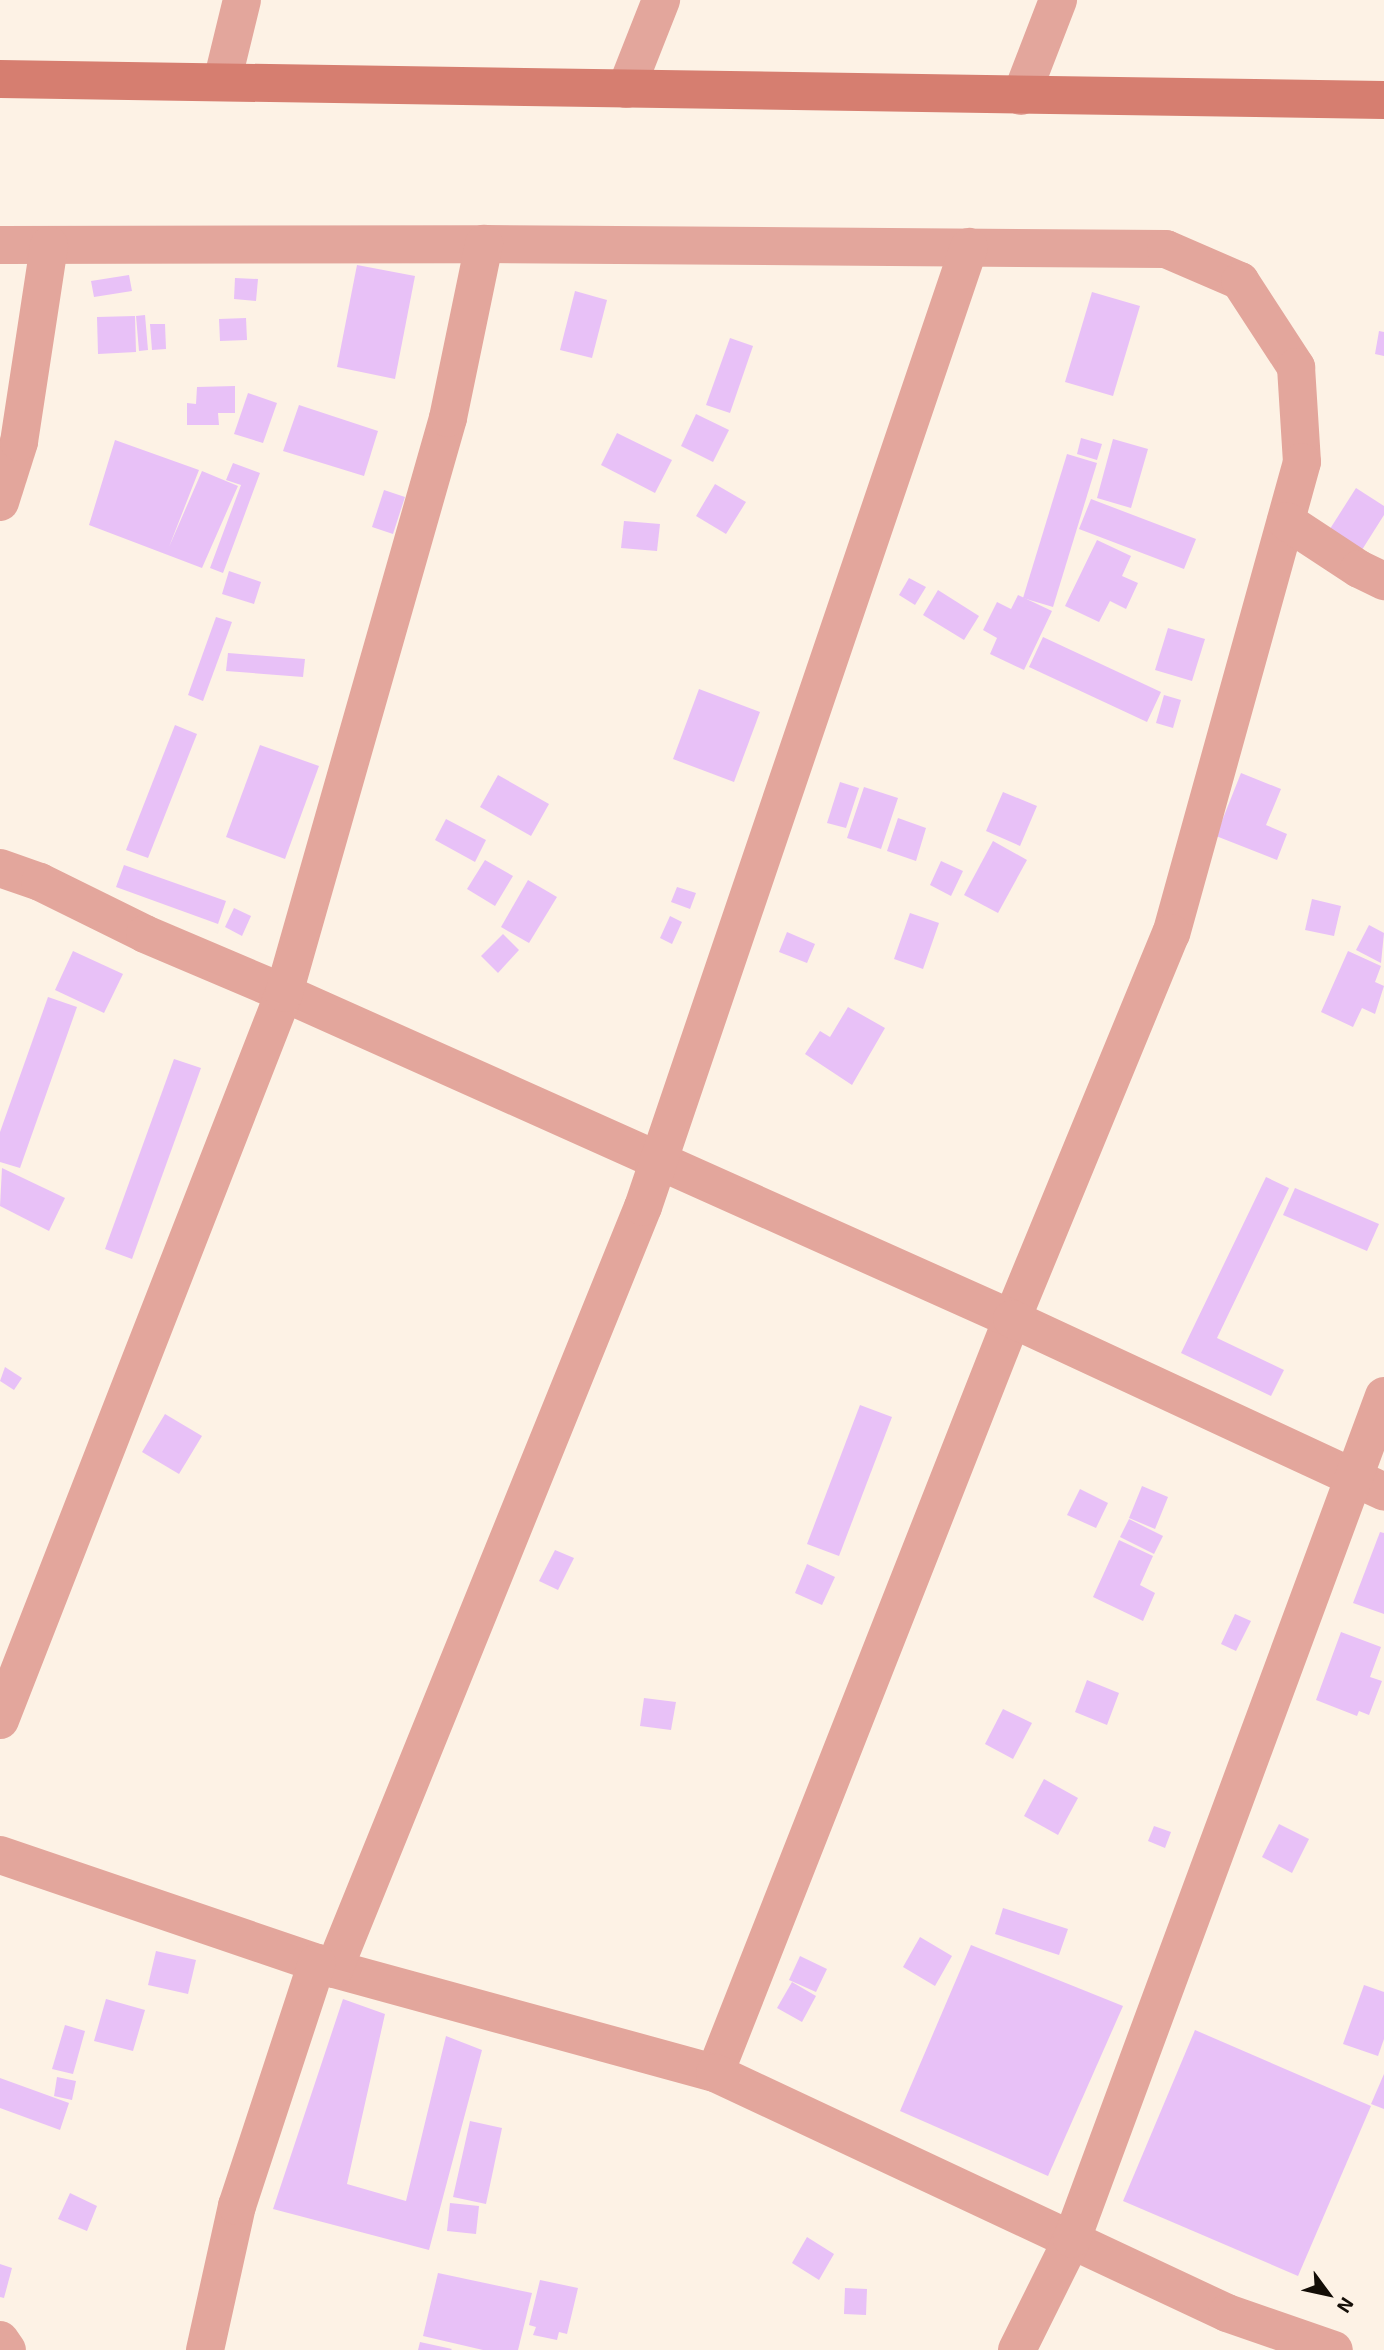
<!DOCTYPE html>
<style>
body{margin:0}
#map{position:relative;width:1384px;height:2350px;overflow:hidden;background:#fdf2e5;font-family:"Exo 2",sans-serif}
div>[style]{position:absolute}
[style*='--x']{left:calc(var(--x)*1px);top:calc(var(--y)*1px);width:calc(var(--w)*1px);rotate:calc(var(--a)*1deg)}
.building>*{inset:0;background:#e8c1f7}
.minor>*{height:38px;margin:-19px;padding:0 19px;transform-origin:19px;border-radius:19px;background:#e3a69c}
.secondary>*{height:38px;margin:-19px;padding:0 19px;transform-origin:19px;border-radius:19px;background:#d67e70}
span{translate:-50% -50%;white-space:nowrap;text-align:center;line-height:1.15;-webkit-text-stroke:5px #fdf2e5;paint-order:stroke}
.north{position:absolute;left:1293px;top:2259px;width:70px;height:70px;-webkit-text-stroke:5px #fdf2e5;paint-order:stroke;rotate:123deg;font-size:19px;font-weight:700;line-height:28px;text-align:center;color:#140e07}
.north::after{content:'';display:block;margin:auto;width:24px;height:32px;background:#140e07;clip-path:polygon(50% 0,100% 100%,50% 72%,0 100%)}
</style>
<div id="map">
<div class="building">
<i style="clip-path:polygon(357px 265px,415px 276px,395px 379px,337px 367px)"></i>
<i style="clip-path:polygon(129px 275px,132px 291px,94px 297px,91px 281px)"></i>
<i style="clip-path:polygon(235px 278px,258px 279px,256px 301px,234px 299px)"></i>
<i style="clip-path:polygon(575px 291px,607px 300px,592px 358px,560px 350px)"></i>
<i style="clip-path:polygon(1092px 292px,1140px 306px,1113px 396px,1065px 382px)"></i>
<i style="clip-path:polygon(145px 315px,148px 350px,139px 351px,136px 316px)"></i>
<i style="clip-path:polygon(135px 316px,136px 352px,98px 354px,97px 317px)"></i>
<i style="clip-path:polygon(246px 318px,247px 340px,220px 341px,219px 319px)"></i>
<i style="clip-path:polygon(150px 324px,165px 324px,166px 349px,152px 350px)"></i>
<i style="clip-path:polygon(1379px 331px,1384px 332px,1384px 356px,1375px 354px)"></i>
<i style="clip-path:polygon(730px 338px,753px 346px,730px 413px,706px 405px)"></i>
<i style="clip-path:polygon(235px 386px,235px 413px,218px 413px,219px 425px,187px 425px,187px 403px,196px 404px,197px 387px)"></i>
<i style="clip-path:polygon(248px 393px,277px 403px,263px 443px,234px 434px)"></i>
<i style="clip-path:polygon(299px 405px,378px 431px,364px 476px,283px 451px)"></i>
<i style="clip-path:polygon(696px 414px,729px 430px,713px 462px,681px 446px)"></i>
<i style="clip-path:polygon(617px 433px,672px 460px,655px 493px,601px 465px)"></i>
<i style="clip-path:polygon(1081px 438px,1102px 444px,1097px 460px,1077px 454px)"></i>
<i style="clip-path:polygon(1113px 439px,1148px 449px,1131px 508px,1097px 498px)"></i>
<i style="clip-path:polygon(115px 440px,199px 470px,169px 547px,202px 471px,238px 486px,202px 568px,89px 525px)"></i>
<i style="clip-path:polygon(1067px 454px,1097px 463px,1053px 607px,1023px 598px)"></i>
<i style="clip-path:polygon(233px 463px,260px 473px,223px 573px,210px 568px,241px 485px,226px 480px)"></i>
<i style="clip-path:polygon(715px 484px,746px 502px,726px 534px,696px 516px)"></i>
<i style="clip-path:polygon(1356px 488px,1384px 506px,1384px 515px,1360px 553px,1328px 532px)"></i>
<i style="clip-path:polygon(384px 490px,405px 497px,393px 534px,372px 527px)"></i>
<i style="clip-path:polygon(1091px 499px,1196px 539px,1184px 569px,1079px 529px)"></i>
<i style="clip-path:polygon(624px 521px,660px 524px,657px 551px,621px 548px)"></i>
<i style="clip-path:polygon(1097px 540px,1131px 556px,1122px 576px,1138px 583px,1126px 609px,1110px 601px,1099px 622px,1065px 606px)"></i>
<i style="clip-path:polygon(229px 571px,261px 582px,254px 604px,222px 594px)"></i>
<i style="clip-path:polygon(909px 578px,926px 587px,915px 605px,899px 595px)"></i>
<i style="clip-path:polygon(938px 590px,979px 616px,964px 640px,923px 615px)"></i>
<i style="clip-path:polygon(1018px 595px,1052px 611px,1024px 670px,990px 654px,997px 638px,983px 630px,997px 602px,1011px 609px)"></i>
<i style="clip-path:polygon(216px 617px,232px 622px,203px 701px,188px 695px)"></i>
<i style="clip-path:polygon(1168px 628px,1205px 639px,1192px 681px,1155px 670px)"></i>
<i style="clip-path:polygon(1043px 637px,1161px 692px,1147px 722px,1029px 667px)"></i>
<i style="clip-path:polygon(228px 653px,305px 659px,303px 677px,226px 671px)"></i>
<i style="clip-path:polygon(699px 689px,760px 712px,734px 782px,673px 759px)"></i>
<i style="clip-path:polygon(1164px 695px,1181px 700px,1173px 728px,1156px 723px)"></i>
<i style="clip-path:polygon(175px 725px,197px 734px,148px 858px,126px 850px)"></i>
<i style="clip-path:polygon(260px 745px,319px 766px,285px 859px,226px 837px)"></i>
<i style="clip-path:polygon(1241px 773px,1281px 789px,1266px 825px,1287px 834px,1277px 860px,1216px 836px)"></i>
<i style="clip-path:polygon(498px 775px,549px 804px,531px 836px,480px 807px)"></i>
<i style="clip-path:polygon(840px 782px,859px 788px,846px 828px,827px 823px)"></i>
<i style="clip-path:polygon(864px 787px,898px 798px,881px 849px,847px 838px)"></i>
<i style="clip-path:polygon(1003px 792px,1037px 806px,1020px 846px,986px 831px)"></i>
<i style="clip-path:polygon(898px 818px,926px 828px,916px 861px,887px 851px)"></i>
<i style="clip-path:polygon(446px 819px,486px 840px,475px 862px,435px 840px)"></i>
<i style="clip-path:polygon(993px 841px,1027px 860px,998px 913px,964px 895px)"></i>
<i style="clip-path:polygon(485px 860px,513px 876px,495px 906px,467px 889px)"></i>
<i style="clip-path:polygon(941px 861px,963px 871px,951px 896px,930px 885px)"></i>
<i style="clip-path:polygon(124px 865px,226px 901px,218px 924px,116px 887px)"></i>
<i style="clip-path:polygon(528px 880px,557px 897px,529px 943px,501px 927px)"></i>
<i style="clip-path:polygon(677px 887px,696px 893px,690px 909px,671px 902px)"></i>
<i style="clip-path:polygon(1312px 899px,1341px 906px,1334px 936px,1305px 930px)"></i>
<i style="clip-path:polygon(234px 908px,251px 916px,242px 936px,225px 927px)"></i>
<i style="clip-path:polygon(910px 913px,939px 923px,923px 969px,894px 959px)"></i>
<i style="clip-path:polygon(670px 916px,682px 922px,672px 944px,660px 938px)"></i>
<i style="clip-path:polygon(1369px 925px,1384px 933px,1381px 963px,1356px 950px)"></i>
<i style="clip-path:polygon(787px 932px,815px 944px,807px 963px,779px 952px)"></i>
<i style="clip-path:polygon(503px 934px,519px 950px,498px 973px,481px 956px)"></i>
<i style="clip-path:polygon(73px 951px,123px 974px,104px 1013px,55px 990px)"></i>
<i style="clip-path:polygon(1348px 951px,1381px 966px,1375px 982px,1384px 986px,1375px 1014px,1362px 1008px,1353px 1027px,1321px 1012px)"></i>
<i style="clip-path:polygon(48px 997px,77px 1007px,20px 1168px,0 1162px,0 1132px)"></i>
<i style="clip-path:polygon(848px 1007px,885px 1028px,852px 1085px,805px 1054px,820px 1031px,830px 1037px)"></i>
<i style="clip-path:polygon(174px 1059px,201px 1068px,132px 1259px,105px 1249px)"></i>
<i style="clip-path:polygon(2px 1168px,65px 1198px,49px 1231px,0 1206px)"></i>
<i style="clip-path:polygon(1266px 1177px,1289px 1188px,1217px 1338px,1284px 1370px,1271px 1396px,1181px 1353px)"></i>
<i style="clip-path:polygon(1295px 1188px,1379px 1224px,1367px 1251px,1283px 1215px)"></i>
<i style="clip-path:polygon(5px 1367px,22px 1378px,14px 1390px,0 1381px)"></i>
<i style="clip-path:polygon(860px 1405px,892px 1417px,839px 1556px,807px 1544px)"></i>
<i style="clip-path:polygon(165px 1414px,202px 1436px,179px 1474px,142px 1452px)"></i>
<i style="clip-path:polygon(1142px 1486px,1168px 1497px,1155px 1529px,1129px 1518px)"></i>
<i style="clip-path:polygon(1080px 1489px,1108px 1503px,1096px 1528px,1067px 1515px)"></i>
<i style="clip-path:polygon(1129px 1519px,1163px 1536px,1154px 1554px,1120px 1537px)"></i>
<i style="clip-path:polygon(1380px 1532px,1384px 1533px,1384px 1614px,1353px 1603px)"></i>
<i style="clip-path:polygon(1119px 1540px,1153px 1556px,1140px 1585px,1155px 1593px,1143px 1621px,1093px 1597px)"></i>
<i style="clip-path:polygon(555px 1550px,574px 1558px,558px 1590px,539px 1581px)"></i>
<i style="clip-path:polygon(807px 1564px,835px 1577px,822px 1605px,795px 1593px)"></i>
<i style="clip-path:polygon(1235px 1614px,1251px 1621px,1236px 1651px,1221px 1644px)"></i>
<i style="clip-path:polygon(1341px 1632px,1381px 1647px,1370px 1677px,1382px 1681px,1369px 1715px,1359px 1711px,1357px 1716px,1316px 1700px)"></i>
<i style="clip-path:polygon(1087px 1680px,1119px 1693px,1107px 1725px,1075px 1712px)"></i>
<i style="clip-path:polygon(644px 1698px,676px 1702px,671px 1730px,640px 1726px)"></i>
<i style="clip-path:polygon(1003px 1709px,1032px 1723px,1013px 1759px,985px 1744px)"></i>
<i style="clip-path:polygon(1044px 1779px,1078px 1798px,1058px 1835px,1024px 1816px)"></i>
<i style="clip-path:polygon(1279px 1824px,1309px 1839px,1292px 1873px,1262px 1857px)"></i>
<i style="clip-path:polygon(1154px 1826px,1171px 1832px,1165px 1848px,1148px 1841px)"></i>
<i style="clip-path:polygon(1003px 1908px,1068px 1929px,1059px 1955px,995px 1934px)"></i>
<i style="clip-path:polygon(920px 1937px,952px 1956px,935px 1986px,903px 1967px)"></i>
<i style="clip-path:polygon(971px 1945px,1123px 2006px,1048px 2176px,900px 2111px)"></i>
<i style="clip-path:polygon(156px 1951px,196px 1960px,188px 1994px,148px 1985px)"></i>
<i style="clip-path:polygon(800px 1956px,827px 1969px,816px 1992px,789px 1980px)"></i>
<i style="clip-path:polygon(792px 1982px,816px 1996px,802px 2022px,777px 2008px)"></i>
<i style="clip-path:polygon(1364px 1985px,1384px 1992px,1384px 2039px,1378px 2056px,1343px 2044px)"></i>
<i style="clip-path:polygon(106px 1999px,145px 2010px,133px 2051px,94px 2041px)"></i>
<i style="clip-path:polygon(343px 1999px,385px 2014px,347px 2184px,406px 2201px,446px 2036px,482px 2050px,429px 2250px,273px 2209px)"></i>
<i style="clip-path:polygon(65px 2025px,85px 2031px,73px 2074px,52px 2069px)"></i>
<i style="clip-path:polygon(1195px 2030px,1371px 2106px,1298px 2276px,1123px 2201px)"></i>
<i style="clip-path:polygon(1384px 2074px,1384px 2109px,1371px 2104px)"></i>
<i style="clip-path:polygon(57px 2077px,76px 2081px,72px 2100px,54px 2096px)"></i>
<i style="clip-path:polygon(0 2078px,69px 2103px,60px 2130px,0 2108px)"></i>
<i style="clip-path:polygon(470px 2121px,502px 2128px,486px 2204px,453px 2197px)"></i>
<i style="clip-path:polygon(70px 2193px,97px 2206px,87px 2231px,58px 2219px)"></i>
<i style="clip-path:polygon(450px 2203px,479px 2206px,476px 2234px,447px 2231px)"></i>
<i style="clip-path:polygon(807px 2237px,834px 2254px,819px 2280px,792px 2263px)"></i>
<i style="clip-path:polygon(0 2264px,12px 2268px,4px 2298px,0 2297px)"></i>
<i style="clip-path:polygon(438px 2273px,532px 2293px,518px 2350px,483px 2350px,423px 2336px)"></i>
<i style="clip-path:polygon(540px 2280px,578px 2288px,567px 2334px,559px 2332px,557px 2340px,533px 2335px,536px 2327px,529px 2325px)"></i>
<i style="clip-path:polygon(845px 2288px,867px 2289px,866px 2315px,844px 2314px)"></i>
<i style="clip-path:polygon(420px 2342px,452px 2349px,451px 2350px,418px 2350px)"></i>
</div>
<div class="minor">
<i style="--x:222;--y:82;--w:84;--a:-76.3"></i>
<i style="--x:626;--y:89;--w:96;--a:-68.5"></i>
<i style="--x:1021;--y:96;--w:103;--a:-68.9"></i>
<i style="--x:0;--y:245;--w:484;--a:-0.1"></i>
<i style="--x:484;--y:244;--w:682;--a:0.42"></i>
<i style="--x:1166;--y:249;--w:81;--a:23.4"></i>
<i style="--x:1240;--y:281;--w:103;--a:56.9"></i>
<i style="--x:1296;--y:367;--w:95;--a:86.4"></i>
<i style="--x:1302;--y:462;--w:489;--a:105.5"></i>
<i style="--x:1171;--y:933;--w:417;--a:112.4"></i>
<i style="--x:1012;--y:1319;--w:810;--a:111.5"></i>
<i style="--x:0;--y:502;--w:63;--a:-72.4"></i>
<i style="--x:19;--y:442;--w:199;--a:-81.3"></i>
<i style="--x:1286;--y:521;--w:87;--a:33.3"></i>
<i style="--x:1359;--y:569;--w:28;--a:26"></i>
<i style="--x:0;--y:868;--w:42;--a:19.3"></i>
<i style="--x:40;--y:882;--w:117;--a:26.3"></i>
<i style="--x:145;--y:934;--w:151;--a:23"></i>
<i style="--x:284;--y:993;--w:798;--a:24.12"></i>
<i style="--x:1012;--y:1319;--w:410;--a:24.9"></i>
<i style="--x:0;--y:1720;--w:781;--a:-68.66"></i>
<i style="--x:284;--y:993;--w:598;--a:-74.08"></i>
<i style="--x:448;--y:418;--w:178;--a:-78.3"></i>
<i style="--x:0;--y:1855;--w:353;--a:18.8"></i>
<i style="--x:334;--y:1969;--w:395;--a:15.3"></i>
<i style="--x:715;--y:2073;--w:565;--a:25.11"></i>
<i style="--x:1227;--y:2313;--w:113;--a:19.1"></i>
<i style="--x:334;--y:1969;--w:822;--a:-67.93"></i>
<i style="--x:643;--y:1207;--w:1014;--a:-71.24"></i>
<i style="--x:0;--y:2340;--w:12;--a:55"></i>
<i style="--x:205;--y:2350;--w:148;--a:-77.5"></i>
<i style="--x:237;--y:2206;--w:256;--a:-71.8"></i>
<i style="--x:1017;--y:2350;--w:124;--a:-63.6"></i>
<i style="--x:1072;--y:2239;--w:899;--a:-69.69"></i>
</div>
<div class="secondary">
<i style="--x:0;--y:79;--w:1384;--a:0.87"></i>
</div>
<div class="north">N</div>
</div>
